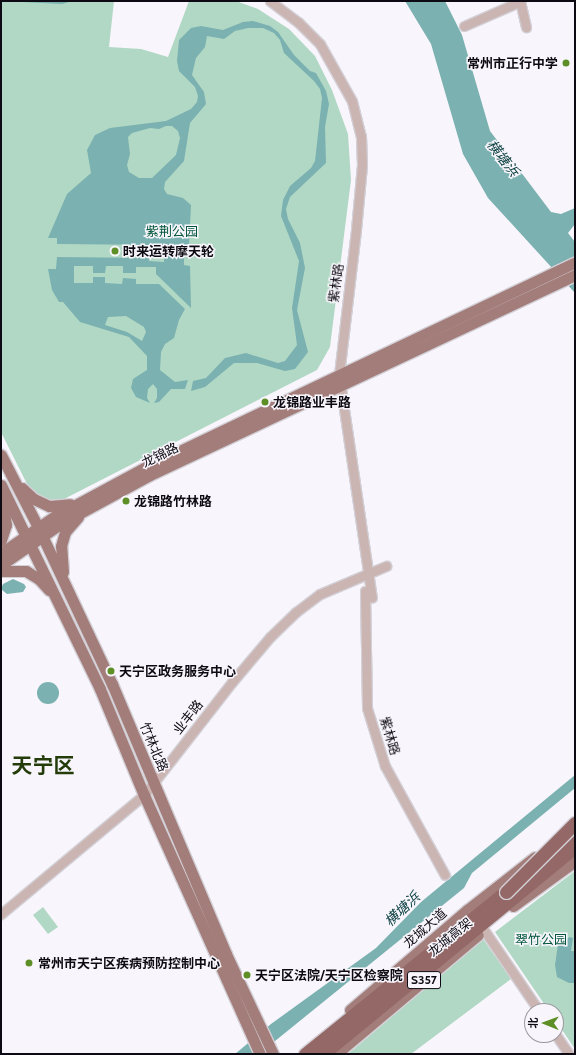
<!DOCTYPE html>
<meta charset="utf-8">
<style>
body{margin:0}
#map{position:relative;width:576px;height:1055px;overflow:hidden;background:#f8f6fc;font-family:Cabin,"Noto Sans SC",sans-serif}
div>[style]{position:absolute}
[style*='--x']{left:calc(var(--x)*1px);top:calc(var(--y)*1px);width:calc(var(--w)*1px);rotate:calc(var(--a)*1deg)}
.green>*{inset:0;background:#b1d8c4}
.water>*{inset:0;background:#7bb1b1}
.round{border-radius:50%}
.roads{filter:drop-shadow(1px 0 #d3d0d7) drop-shadow(-1px 0 #d3d0d7) drop-shadow(0 1px #d3d0d7) drop-shadow(0 -1px #d3d0d7)}
.minor>*{height:9px;margin:-4.5px;padding:0 4.5px;transform-origin:4.5px;border-radius:4.5px;background:#cbb5b3}
.major>*{height:11px;margin:-5.5px;padding:0 5.5px;transform-origin:5.5px;border-radius:5.5px;background:#a37d7a}
.highway>*{height:13px;margin:-6.5px;padding:0 6.5px;transform-origin:6.5px;border-radius:6.5px;background:#946866}
.bridges{filter:drop-shadow(1px 0 #d3d0d7) drop-shadow(-1px 0 #d3d0d7) drop-shadow(0 1px #d3d0d7) drop-shadow(0 -1px #d3d0d7)}
.highway-bridge>*{height:13px;margin:-6.5px;padding:0 6.5px;transform-origin:6.5px;border-radius:6.5px;background:#946866}
.dots>*{width:11px;height:11px;translate:-50% -50%;box-sizing:border-box;border:2px solid #f8f6fc;border-radius:50%}
span{translate:-50% -50%;white-space:nowrap;text-align:center;line-height:1.15;-webkit-text-stroke:3px #f8f6fc;paint-order:stroke}
.shield-label span{padding:1px 3px;background:#f8f6fc;border:1px solid;border-radius:3px;-webkit-text-stroke-width:0}
.shield-label{font-size:12px;color:#0e0a13;font-weight:700}
.poi-label{font-size:13px;color:#0e0a13;font-weight:700}
.right{translate:-100% -50%;text-align:right}
.left{translate:0 -50%;text-align:left}
.park-label{font-size:13px;color:#00563a}
.street-label{font-size:13px;color:#0e0a13}
.water-label{font-size:14px;color:#0d4141;font-style:italic}
.town-label{font-size:21px;color:#243c09;font-weight:700}
.frame{position:absolute;inset:0;border:2px solid #0e0a13;pointer-events:none}
.north{position:absolute;left:524px;top:1003px;width:40px;height:40px;box-sizing:border-box;background:#f8f6fc;border:1px solid #9a989f;border-radius:50%;rotate:271deg;font-size:11px;font-weight:700;line-height:16px;text-align:center;color:#0e0a13}
.north::after{content:'';display:block;margin:auto;width:14px;height:18px;background:#5d8f26;clip-path:polygon(50% 0,100% 100%,50% 72%,0 100%)}
</style>
<div id="map">
<div class="green">
<i style="clip-path:polygon(1px 1px,114px 1px,109px 47px,141px 49px,168px 57px,189px 1px,236px 1px,258px 9px,289px 29px,315px 56px,332px 90px,348px 134px,351px 180px,330px 347px,317px 370px,64px 499px,49px 500px,39px 497px,28px 486px,1px 432px)"></i>
<i style="clip-path:polygon(575px 871px,575px 1049px,556px 1021px,556px 1011px,549px 1011px,495px 932px)"></i>
<i style="clip-path:polygon(43px 907px,58px 927px,48px 934px,33px 915px)"></i>
<i style="clip-path:polygon(483px 939px,511px 979px,411px 1054px,348px 1054px)"></i>
</div>
<div class="water">
<i style="clip-path:polygon(1px 1px,73px 1px,62px 4px)"></i>
<i style="clip-path:polygon(405px 1px,445px 1px,462px 35px,490px 131px,551px 212px,561px 214px,575px 208px,575px 224px,568px 233px,575px 242px,575px 293px,488px 198px,463px 154px,431px 44px)"></i>
<i style="clip-path:polygon(evenodd,253px 21px,270px 26px,278px 32px,294px 55px,310px 71px,316px 73px,326px 91px,329px 104px,325px 127px,326px 163px,290px 197px,286px 209px,288px 219px,300px 243px,305px 268px,297px 310px,308px 352px,295px 369px,285px 371px,257px 363px,234px 363px,205px 387px,191px 391px,193px 381px,206px 378px,225px 358px,246px 353px,278px 363px,285px 361px,297px 345px,292px 308px,299px 261px,281px 216px,283px 200px,290px 186px,311px 168px,315px 161px,322px 98px,320px 89px,314px 81px,284px 53px,280px 40px,274px 33px,263px 28px,248px 28px,235px 31px,224px 39px,207px 36px,205px 47px,196px 58px,192px 75px,204px 92px,206px 104px,190px 123px,184px 161px,165px 182px,164px 189px,167px 194px,183px 198px,191px 205px,189px 246px,184px 246px,184px 265px,190px 266px,191px 308px,156px 274px,156px 267px,136px 267px,136px 273px,123px 273px,123px 266px,106px 266px,105px 273px,93px 273px,93px 266px,74px 266px,74px 283px,93px 283px,93px 277px,105px 277px,105px 283px,122px 284px,123px 278px,136px 279px,136px 284px,159px 284px,185px 309px,179px 320px,174px 338px,165px 344px,161px 352px,160px 370px,175px 382px,188px 380px,185px 389px,171px 389px,159px 402px,154px 403px,157px 398px,157px 389px,153px 384px,148px 389px,147px 398px,150px 403px,136px 397px,131px 388px,133px 379px,147px 370px,147px 356px,129px 337px,80px 322px,63px 302px,59px 302px,52px 290px,48px 269px,56px 269px,57px 257px,149px 258px,149px 261px,164px 262px,164px 245px,57px 244px,57px 238px,48px 238px,67px 194px,91px 173px,87px 150px,95px 135px,110px 128px,166px 121px,191px 109px,197px 102px,198px 96px,195px 87px,179px 71px,177px 61px,179px 40px,191px 28px,201px 26px,223px 30px,243px 22px,253px 21px,166px 126px,172px 126px,178px 131px,180px 138px,176px 155px,152px 178px,139px 178px,129px 172px,127px 165px,130px 154px,128px 137px,132px 133px,150px 128px,159px 129px,166px 126px,253px 21px,126px 316px,144px 327px,146px 332px,142px 341px,127px 332px,105px 325px,108px 317px,126px 316px)"></i>
<i style="clip-path:polygon(13px 579px,24px 584px,26px 587px,23px 592px,7px 594px,1px 589px,3px 584px)"></i>
<i class="round" style="left:37px;top:682px;width:22px;height:22px"></i>
<i style="clip-path:polygon(575px 775px,575px 788px,472px 873px,464px 888px,259px 1054px,235px 1054px,271px 1024px,376px 948px,421px 902px)"></i>
<i style="clip-path:polygon(570px 937px,573px 938px,571px 951px,575px 951px,575px 983px,569px 983px,557px 977px,555px 965px,558px 944px)"></i>
</div>
<div class="roads">
<div class="minor">
<i style="--x:270;--y:1;--w:35;--a:37"></i>
<i style="--x:298;--y:22;--w:31;--a:45"></i>
<i style="--x:320;--y:44;--w:65;--a:60.7"></i>
<i style="--x:352;--y:101;--w:36;--a:76"></i>
<i style="--x:361;--y:136;--w:29;--a:88"></i>
<i style="--x:362;--y:165;--w:65;--a:95.3"></i>
<i style="--x:356;--y:230;--w:146;--a:96.7"></i>
<i style="--x:339;--y:375;--w:225;--a:81.6"></i>
<i style="--x:520;--y:1;--w:27;--a:77"></i>
<i style="--x:464;--y:26;--w:62;--a:-23.7"></i>
<i style="--x:365;--y:591;--w:117;--a:89"></i>
<i style="--x:367;--y:708;--w:61;--a:72.8"></i>
<i style="--x:385;--y:766;--w:124;--a:61.2"></i>
<i style="--x:1;--y:914;--w:186;--a:-39.8"></i>
<i style="--x:144;--y:795;--w:143;--a:-52.1"></i>
<i style="--x:232;--y:682;--w:59;--a:-49.8"></i>
<i style="--x:270;--y:637;--w:36;--a:-44"></i>
<i style="--x:296;--y:612;--w:30;--a:-37"></i>
<i style="--x:320;--y:594;--w:72;--a:-23"></i>
<i style="--x:484;--y:930;--w:98;--a:55.8"></i>
<i style="--x:556;--y:1035;--w:23;--a:56"></i>
</div>
<div class="major">
<i style="--x:1;--y:455;--w:81;--a:62.8"></i>
<i style="--x:38;--y:527;--w:174;--a:64.8"></i>
<i style="--x:112;--y:684;--w:293;--a:67.1"></i>
<i style="--x:226;--y:954;--w:110;--a:64.8"></i>
<i style="--x:1;--y:485;--w:227;--a:64.1"></i>
<i style="--x:100;--y:689;--w:115;--a:67.5"></i>
<i style="--x:144;--y:795;--w:284;--a:65.9"></i>
<i style="--x:22;--y:488;--w:16;--a:43"></i>
<i style="--x:34;--y:499;--w:17;--a:25"></i>
<i style="--x:49;--y:506;--w:21;--a:-5"></i>
<i style="--x:1;--y:540;--w:16;--a:-72"></i>
<i style="--x:6;--y:525;--w:30;--a:-98"></i>
<i style="--x:1;--y:553;--w:65;--a:-34.4"></i>
<i style="--x:55;--y:516;--w:103;--a:-28.3"></i>
<i style="--x:146;--y:467;--w:475;--a:-25.5"></i>
<i style="--x:1;--y:565;--w:72;--a:-34.8"></i>
<i style="--x:60;--y:524;--w:102;--a:-28.6"></i>
<i style="--x:150;--y:475;--w:470;--a:-25.2"></i>
<i style="--x:1;--y:571;--w:25;--a:0"></i>
<i style="--x:26;--y:571;--w:15;--a:32"></i>
<i style="--x:39;--y:579;--w:15;--a:48"></i>
<i style="--x:63;--y:572;--w:26;--a:-94"></i>
<i style="--x:61;--y:546;--w:15;--a:-74"></i>
<i style="--x:65;--y:532;--w:20;--a:-49"></i>
<i style="--x:513;--y:906;--w:77;--a:-36"></i>
<i style="--x:350;--y:1010;--w:154;--a:-40.5"></i>
<i style="--x:467;--y:910;--w:86;--a:-37.9"></i>
<i style="--x:336;--y:1054;--w:185;--a:-40"></i>
</div>
<div class="highway">
<i style="--x:550;--y:855;--w:33;--a:-40"></i>
<i style="--x:305;--y:1054;--w:269;--a:-39"></i>
<i style="--x:323;--y:1054;--w:326;--a:-39.4"></i>
</div>
</div>
<div class="bridges">
<div class="highway-bridge">
<i style="--x:506;--y:892;--w:98;--a:-45"></i>
</div>
</div>
<div class="dots">
<i style="left:566px;top:63px;background:#5d8f26"></i>
<i style="left:115px;top:251px;background:#5d8f26"></i>
<i style="left:265px;top:402px;background:#5d8f26"></i>
<i style="left:126px;top:501px;background:#5d8f26"></i>
<i style="left:111px;top:671px;background:#5d8f26"></i>
<i style="left:29px;top:963px;background:#5d8f26"></i>
<i style="left:247px;top:975px;background:#5d8f26"></i>
</div>
<div class="shield-label">
<span style="left:424px;top:980px">S357</span>
</div>
<div class="poi-label">
<span class="right" style="left:558px;top:63px">常州市正行中学</span>
<span class="left" style="left:123px;top:251px">时来运转摩天轮</span>
<span class="left" style="left:273px;top:402px">龙锦路业丰路</span>
<span class="left" style="left:134px;top:501px">龙锦路竹林路</span>
<span class="left" style="left:119px;top:671px">天宁区政务服务中心</span>
<span class="left" style="left:38px;top:963px">常州市天宁区疾病预防控制中心</span>
<span class="left" style="left:255px;top:975px">天宁区法院/天宁区检察院</span>
</div>
<div class="park-label">
<span style="left:172px;top:231px">紫荆公园</span>
<span style="left:541px;top:939px">翠竹公园</span>
</div>
<div class="street-label">
<span style="left:336px;top:283px;rotate:-82deg">紫林路</span>
<span style="left:160px;top:455px;rotate:-26deg">龙锦路</span>
<span style="left:188px;top:717px;rotate:-52deg">业丰路</span>
<span style="left:390px;top:736px;rotate:73deg">紫林路</span>
<span style="left:154px;top:747px;rotate:67deg">竹林北路</span>
<span style="left:425px;top:928px;rotate:-41deg">龙城大道</span>
<span style="left:450px;top:937px;rotate:-39deg">龙城高架</span>
</div>
<div class="water-label">
<span style="left:503px;top:158px;rotate:52deg">横塘浜</span>
<span style="left:402px;top:909px;rotate:-43deg">横塘浜</span>
</div>
<div class="town-label">
<span style="left:43px;top:766px">天宁区</span>
</div>
<div class="frame"></div>
<div class="north">北</div>
</div>
